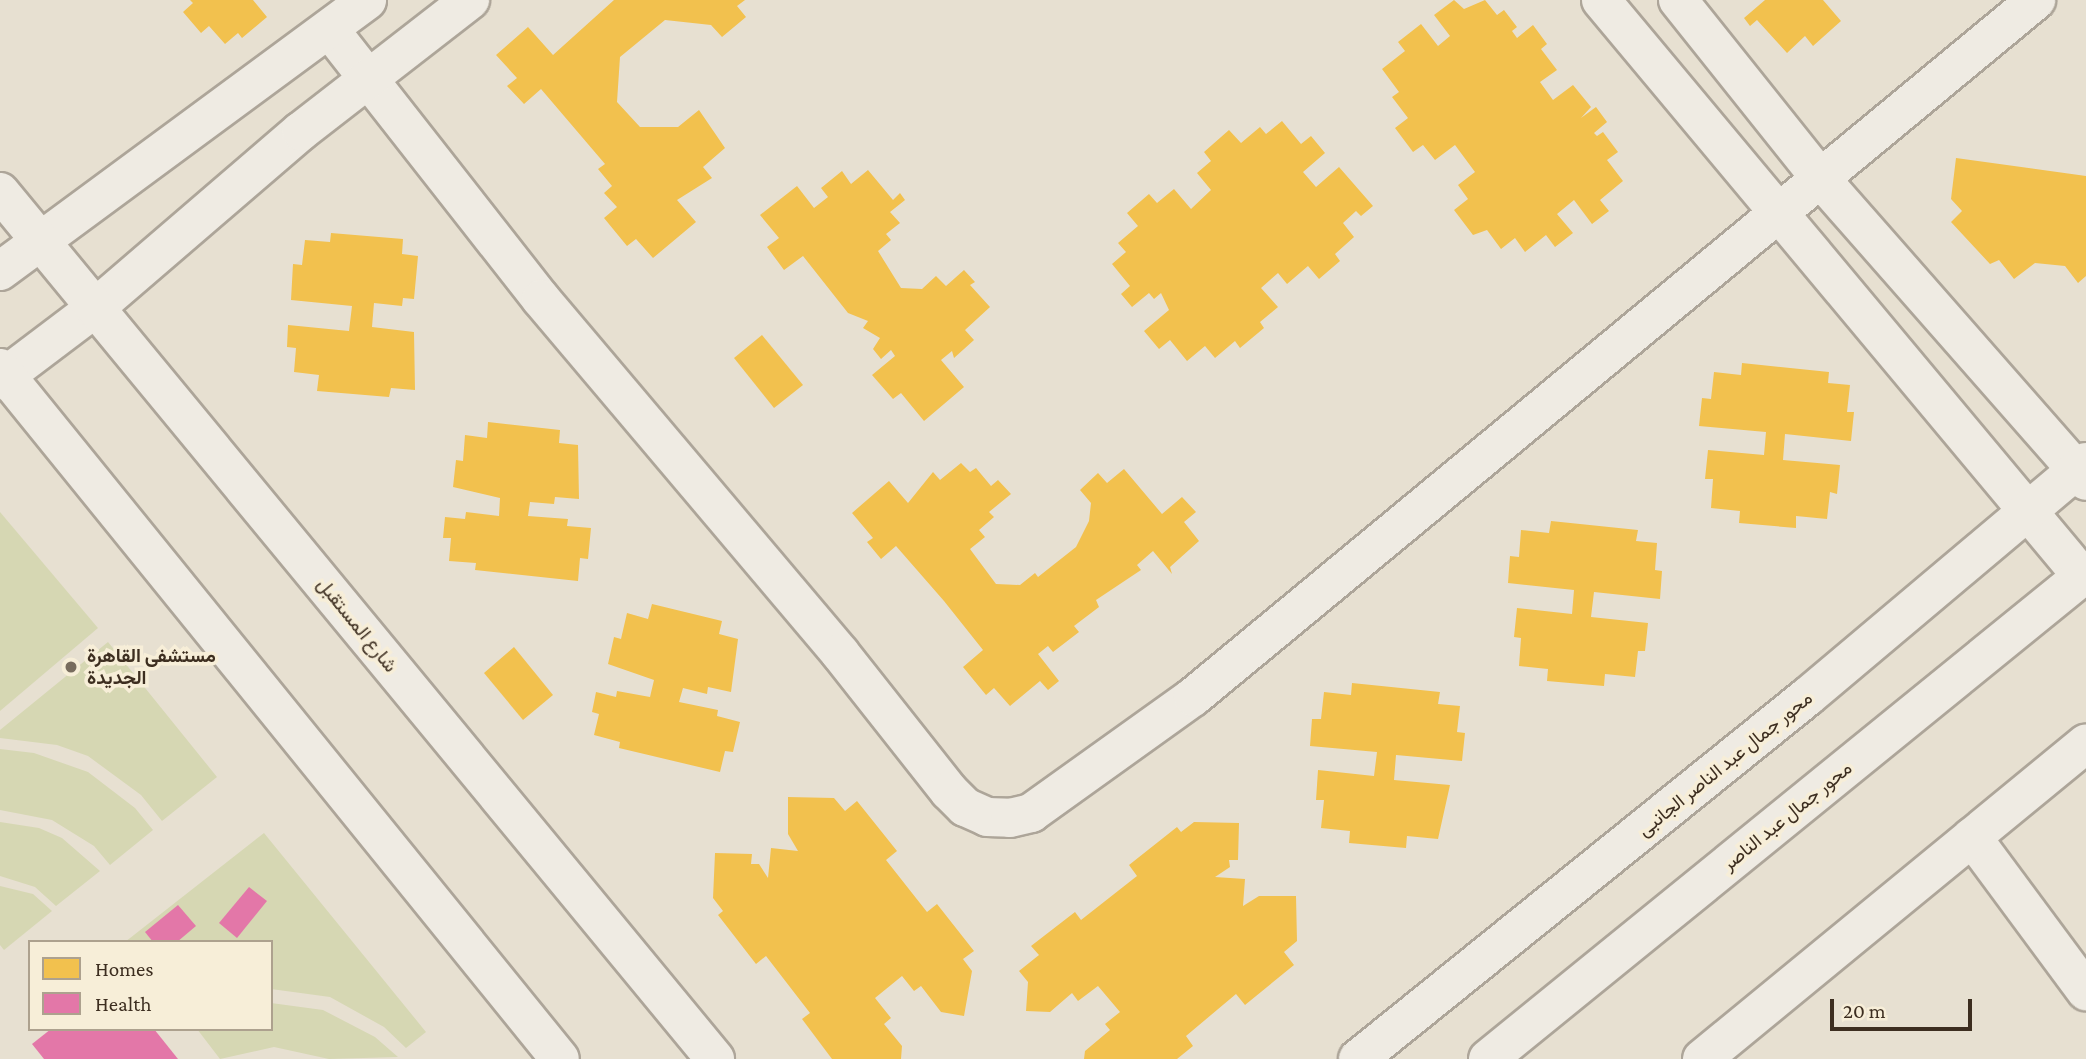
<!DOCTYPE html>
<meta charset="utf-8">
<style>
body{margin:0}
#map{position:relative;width:2086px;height:1059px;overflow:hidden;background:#e7e0d1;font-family:"Crimson Pro",Vazirmatn,serif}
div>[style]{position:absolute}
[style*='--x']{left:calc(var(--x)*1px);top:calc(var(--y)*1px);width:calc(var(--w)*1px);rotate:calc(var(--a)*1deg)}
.green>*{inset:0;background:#d6d7b3}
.homes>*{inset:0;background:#f2c14e}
.health>*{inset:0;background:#e377a8}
.roads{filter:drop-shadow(2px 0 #ada599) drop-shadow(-2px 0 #ada599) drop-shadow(0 2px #ada599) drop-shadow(0 -2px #ada599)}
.street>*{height:38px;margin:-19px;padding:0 19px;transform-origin:19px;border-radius:19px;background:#efebe3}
.secondary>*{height:38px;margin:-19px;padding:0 19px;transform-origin:19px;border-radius:19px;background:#efebe3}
.dots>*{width:19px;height:19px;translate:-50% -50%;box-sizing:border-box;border:4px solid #f7eed8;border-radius:50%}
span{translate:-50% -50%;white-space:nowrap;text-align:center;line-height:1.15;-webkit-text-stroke:7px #f7eed8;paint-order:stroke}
.street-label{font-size:19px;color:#3d2e20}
.poi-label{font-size:19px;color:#3d2e20;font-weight:700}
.left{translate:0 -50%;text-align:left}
.legend{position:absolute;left:28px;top:940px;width:245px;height:91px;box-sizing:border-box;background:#f7eed8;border:2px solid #ada18e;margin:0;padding:9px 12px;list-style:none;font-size:21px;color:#3d2e20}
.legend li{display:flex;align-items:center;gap:14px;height:35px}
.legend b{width:35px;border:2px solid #ada18e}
.scale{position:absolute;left:1830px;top:999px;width:142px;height:32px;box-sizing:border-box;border:4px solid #3d2e20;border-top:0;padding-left:9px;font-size:21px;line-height:24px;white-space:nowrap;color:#3d2e20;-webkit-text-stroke:5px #f7eed8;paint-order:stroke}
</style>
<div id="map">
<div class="green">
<i style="clip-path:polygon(0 512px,98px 628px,0 711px)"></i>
<i style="clip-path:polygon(108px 642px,217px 777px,162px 821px,141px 795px,88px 756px,57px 745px,0 738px,0 730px)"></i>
<i style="clip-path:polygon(0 749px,34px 753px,88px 772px,135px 808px,153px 830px,110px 865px,94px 846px,52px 820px,0 810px)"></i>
<i style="clip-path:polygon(0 822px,39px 828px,62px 838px,100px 871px,56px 906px,35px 887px,0 876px)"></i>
<i style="clip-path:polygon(264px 833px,426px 1032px,406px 1048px,384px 1027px,330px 997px,271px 989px,271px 942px,125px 942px)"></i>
<i style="clip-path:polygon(0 886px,33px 894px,52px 911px,4px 950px,0 945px)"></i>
<i style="clip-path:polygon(271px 1003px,323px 1010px,375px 1037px,398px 1057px,329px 1059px,274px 1047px,220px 1059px,197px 1029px,271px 1029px)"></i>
</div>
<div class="homes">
<i style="clip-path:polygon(190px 0,253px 0,267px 17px,242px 38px,238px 33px,225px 44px,209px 26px,201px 33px,183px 12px,193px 3px)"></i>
<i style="clip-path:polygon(614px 0,745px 0,737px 6px,746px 17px,722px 37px,711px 25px,665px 20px,620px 57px,617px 102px,640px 127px,678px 127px,699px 110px,725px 148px,703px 167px,712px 178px,677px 200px,696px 222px,653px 258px,636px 239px,627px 246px,604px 218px,617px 207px,604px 193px,612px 186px,598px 169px,605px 164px,541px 89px,524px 104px,507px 86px,517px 78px,496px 55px,528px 27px,553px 55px)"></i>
<i style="clip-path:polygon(1454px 0,1464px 9px,1485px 0,1497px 15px,1504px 10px,1517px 27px,1512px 31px,1517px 38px,1533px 25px,1547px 44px,1541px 49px,1557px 70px,1540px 82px,1553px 100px,1573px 85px,1591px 107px,1581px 118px,1596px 107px,1607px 122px,1594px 133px,1597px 136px,1603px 132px,1618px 152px,1607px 160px,1623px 181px,1600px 200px,1609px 211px,1592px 224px,1574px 200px,1557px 214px,1573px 233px,1555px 247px,1546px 235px,1525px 252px,1515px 238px,1501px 249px,1487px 230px,1473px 235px,1454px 210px,1468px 199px,1458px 185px,1475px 172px,1455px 145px,1435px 160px,1423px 145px,1413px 152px,1395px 128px,1408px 118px,1392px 97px,1399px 92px,1382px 69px,1405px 51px,1398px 42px,1421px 24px,1438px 46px,1450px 36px,1434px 15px)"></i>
<i style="clip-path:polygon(1765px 0,1823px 0,1841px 21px,1813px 46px,1805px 36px,1787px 53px,1757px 20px,1750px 26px,1744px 18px)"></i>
<i style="clip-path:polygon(1282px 121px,1301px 144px,1311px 136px,1325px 153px,1303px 172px,1316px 187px,1339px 167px,1373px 206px,1361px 216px,1356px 211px,1343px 223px,1354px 237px,1335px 254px,1340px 261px,1319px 279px,1308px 266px,1287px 284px,1278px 273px,1261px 288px,1278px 307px,1260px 322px,1264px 328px,1240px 348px,1235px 341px,1215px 358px,1205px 346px,1187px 361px,1170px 340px,1159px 349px,1144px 331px,1169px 310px,1161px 293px,1154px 299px,1149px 293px,1132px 307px,1121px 294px,1130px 286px,1112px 264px,1126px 252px,1118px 243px,1138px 226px,1127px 213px,1149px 194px,1157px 203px,1174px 189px,1191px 209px,1211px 190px,1197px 173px,1211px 161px,1204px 152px,1229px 130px,1241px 143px,1260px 127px,1266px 134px)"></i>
<i style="clip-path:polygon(1956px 158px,2086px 176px,2086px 276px,2078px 283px,2065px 266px,2035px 263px,2014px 279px,1999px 260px,1990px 264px,1951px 222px,1962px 211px,1951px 199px)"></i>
<i style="clip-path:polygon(868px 170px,893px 200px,900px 193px,905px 200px,890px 212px,900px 223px,886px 234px,891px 240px,878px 251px,901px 288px,922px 289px,936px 276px,946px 286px,964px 270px,975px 282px,970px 285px,990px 307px,965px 330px,974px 340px,954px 358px,952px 351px,941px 360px,964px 387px,924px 421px,901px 393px,893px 399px,872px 375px,895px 356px,891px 350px,881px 359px,873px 349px,880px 338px,863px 328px,868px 321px,848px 313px,803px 256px,784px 270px,767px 247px,779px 238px,760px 215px,797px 186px,814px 208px,828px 197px,821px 188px,842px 171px,851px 184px)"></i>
<i style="clip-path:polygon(331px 233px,403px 239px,402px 254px,418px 256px,414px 299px,403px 298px,402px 306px,374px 303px,372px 327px,414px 332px,415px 390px,391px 388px,389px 397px,317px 391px,319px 375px,294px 372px,296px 348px,287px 347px,288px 325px,349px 331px,352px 306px,291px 300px,293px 264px,302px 265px,305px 240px,330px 242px)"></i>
<i style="clip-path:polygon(762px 335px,803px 385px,774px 408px,734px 358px)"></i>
<i style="clip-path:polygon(1742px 363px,1829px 372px,1828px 383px,1850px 385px,1847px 412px,1854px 412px,1851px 441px,1785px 434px,1783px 460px,1840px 465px,1837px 494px,1830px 492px,1827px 519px,1796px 516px,1796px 528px,1739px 523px,1740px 511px,1711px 508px,1713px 479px,1705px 479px,1708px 450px,1764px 455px,1766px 432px,1699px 426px,1702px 398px,1711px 399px,1714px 372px,1741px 375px)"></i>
<i style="clip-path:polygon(488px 422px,560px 430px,559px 443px,578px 445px,579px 499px,555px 497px,554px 504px,530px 502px,528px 516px,568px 519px,567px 526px,591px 528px,588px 559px,580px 558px,578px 581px,475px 570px,476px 563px,449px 561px,451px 538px,443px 538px,445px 517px,465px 519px,466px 512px,499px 516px,500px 498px,453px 487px,456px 460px,463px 461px,465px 435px,487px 438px)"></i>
<i style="clip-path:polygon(961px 463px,970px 472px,976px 468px,991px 486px,998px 480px,1011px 494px,989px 512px,994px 517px,979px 530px,985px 537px,970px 549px,996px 584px,1020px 585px,1035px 573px,1038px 577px,1076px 547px,1089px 521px,1091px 503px,1080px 490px,1098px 473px,1107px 483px,1124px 469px,1162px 514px,1182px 497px,1196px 512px,1184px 522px,1199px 541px,1170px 567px,1172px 574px,1153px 551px,1137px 565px,1141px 570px,1096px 600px,1099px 607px,1074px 626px,1079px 632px,1053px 652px,1048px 646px,1038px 654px,1059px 681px,1048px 690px,1040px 681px,1010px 706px,994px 688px,986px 695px,963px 667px,983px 650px,944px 601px,896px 546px,881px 559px,867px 542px,873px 538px,852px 513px,889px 481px,908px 503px,933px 472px,940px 480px)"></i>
<i style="clip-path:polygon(1551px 521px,1638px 530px,1636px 541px,1657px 543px,1655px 570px,1662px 571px,1660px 599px,1594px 592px,1591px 617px,1648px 623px,1645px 651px,1638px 651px,1635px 677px,1605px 674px,1604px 686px,1547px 681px,1548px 669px,1519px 666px,1521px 638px,1514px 637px,1517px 608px,1572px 614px,1574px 590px,1508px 583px,1510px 556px,1519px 557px,1521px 530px,1549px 533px)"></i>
<i style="clip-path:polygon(652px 604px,722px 621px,719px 634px,738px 639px,731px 692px,708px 687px,707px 694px,683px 688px,679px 702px,718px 710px,717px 716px,740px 722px,733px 752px,725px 751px,720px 772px,619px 748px,620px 742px,594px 735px,599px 714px,592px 712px,596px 692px,616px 697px,617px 691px,650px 697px,654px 680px,608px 664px,614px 637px,621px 639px,627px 613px,648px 619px)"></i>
<i style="clip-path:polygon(514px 647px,553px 695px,523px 720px,484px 673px)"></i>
<i style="clip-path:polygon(1352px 683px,1440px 692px,1438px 704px,1460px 706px,1457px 732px,1465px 733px,1462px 761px,1396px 755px,1394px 780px,1450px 785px,1438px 839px,1407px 836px,1406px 848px,1349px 843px,1350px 831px,1321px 828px,1324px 800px,1316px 800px,1318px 770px,1374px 776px,1377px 752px,1310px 746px,1312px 719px,1321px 719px,1324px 692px,1351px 695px)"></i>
<i style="clip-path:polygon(788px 797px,834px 798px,845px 811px,857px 801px,897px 851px,886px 860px,927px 912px,937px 904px,974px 951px,963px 959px,972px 971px,964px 1016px,941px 1012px,921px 986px,914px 991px,902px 976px,875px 998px,891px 1018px,884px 1024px,902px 1046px,901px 1059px,832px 1059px,802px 1019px,810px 1013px,766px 956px,756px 964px,718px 915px,723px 911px,713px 898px,715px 853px,752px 854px,751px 864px,759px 864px,768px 878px,771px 848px,798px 851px,788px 834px)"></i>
<i style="clip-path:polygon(1194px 822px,1239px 823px,1238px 860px,1229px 860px,1230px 867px,1215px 877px,1245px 879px,1243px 906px,1259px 896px,1296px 896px,1297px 941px,1284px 952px,1294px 965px,1245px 1005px,1236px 994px,1186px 1036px,1193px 1046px,1177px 1059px,1084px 1059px,1085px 1051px,1110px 1030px,1105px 1024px,1120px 1012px,1098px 986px,1078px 1001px,1072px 993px,1050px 1012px,1026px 1011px,1028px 982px,1019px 971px,1039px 955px,1031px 946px,1075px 912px,1081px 920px,1137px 876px,1129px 865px,1177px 827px,1181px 832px)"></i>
</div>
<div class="health">
<i style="clip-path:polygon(249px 887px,267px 901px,237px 938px,219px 923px)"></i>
<i style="clip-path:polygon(178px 905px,196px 926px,177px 942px,153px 942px,145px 932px)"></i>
<i style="clip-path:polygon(51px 1029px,154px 1029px,178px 1059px,44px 1059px,32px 1044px)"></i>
</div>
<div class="roads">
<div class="street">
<i style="--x:1601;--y:0;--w:750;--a:50.14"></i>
<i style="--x:1678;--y:0;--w:228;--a:51.4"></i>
<i style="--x:1820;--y:178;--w:403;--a:48.7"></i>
<i style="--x:330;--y:30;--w:342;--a:51.9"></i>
<i style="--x:541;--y:299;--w:463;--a:49.8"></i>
<i style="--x:840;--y:653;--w:176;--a:51.7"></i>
<i style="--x:949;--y:791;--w:23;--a:45"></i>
<i style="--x:965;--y:807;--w:24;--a:24"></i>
<i style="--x:987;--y:817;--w:23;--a:2"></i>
<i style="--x:1010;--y:818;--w:22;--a:-13"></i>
<i style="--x:1031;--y:813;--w:199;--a:-35.6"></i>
<i style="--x:1193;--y:697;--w:1094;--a:-39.58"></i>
<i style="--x:0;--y:271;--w:456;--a:-36.4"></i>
<i style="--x:0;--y:380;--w:118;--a:-37.1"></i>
<i style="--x:94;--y:309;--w:273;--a:-40.7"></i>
<i style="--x:301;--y:131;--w:214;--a:-37.8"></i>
<i style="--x:1972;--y:837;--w:192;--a:53.5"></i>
</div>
<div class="secondary">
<i style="--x:0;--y:192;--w:1124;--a:50.49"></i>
<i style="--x:0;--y:368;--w:889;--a:50.98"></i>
<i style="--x:1358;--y:1059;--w:577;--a:-38.88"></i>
<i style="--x:1807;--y:697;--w:365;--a:-40.1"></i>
<i style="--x:1488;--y:1059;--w:771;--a:-39.1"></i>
<i style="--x:1702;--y:1059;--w:497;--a:-39.4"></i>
</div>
</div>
<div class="dots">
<i style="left:71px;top:667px;background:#786c5e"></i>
</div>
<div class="street-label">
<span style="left:357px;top:625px;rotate:51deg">شارع المستقبل</span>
<span style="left:1725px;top:764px;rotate:-39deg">محور جمال عبد الناصر الجانبى</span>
<span style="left:1787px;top:816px;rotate:-39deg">محور جمال عبد الناصر</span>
</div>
<div class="poi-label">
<span class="left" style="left:87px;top:667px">مستشفى القاهرة<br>الجديدة</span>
</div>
<ul class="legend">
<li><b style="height:19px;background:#f2c14e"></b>Homes</li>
<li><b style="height:19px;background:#e377a8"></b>Health</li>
</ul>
<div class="scale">20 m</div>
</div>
